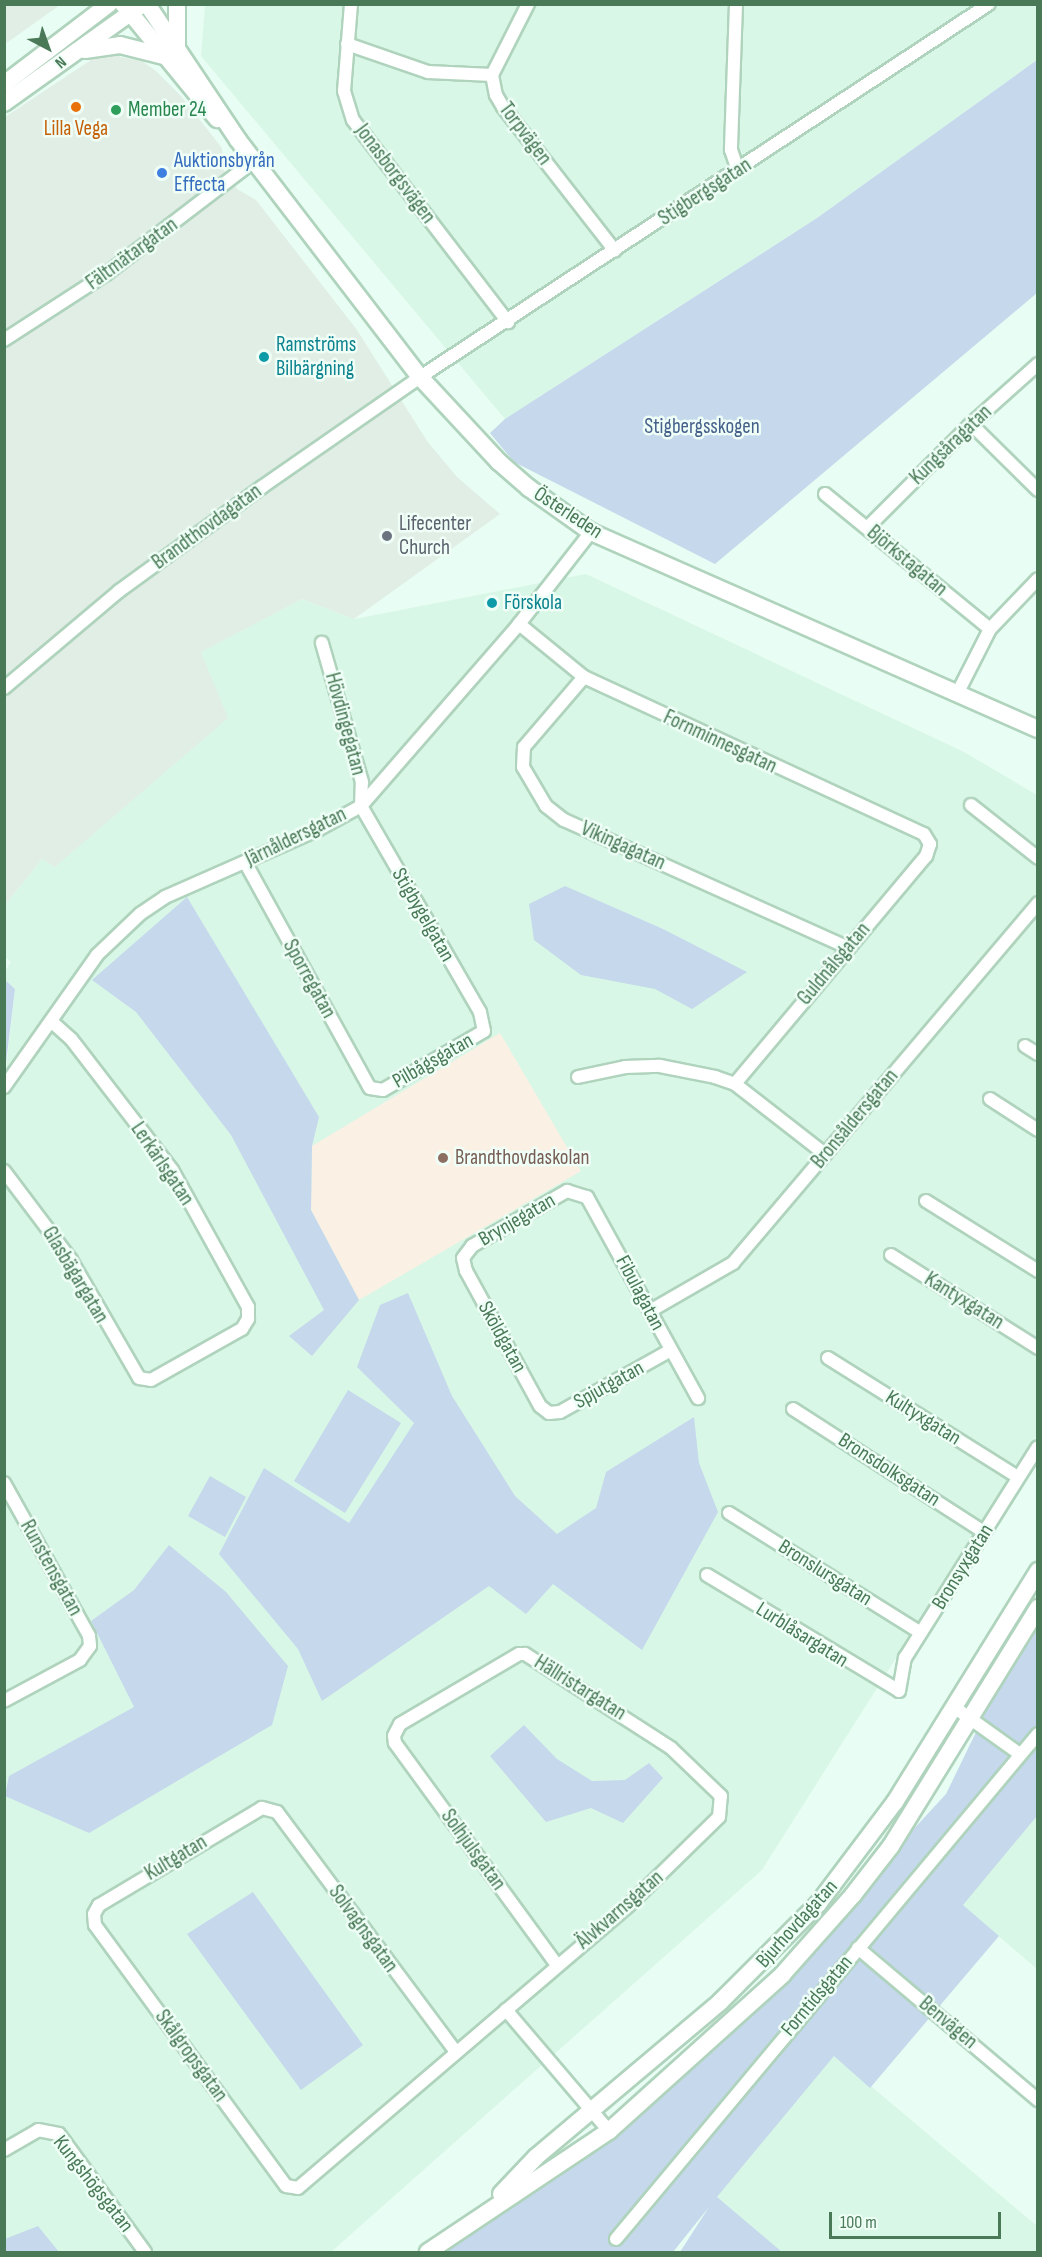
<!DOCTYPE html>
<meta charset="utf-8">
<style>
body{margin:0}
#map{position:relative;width:1042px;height:2257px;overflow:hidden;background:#e8fdf3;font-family:"Sofia Sans Condensed",sans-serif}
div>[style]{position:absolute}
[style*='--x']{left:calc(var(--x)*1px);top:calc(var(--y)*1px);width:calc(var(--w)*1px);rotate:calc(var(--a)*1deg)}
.residential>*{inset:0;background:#d9f7e7}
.industrial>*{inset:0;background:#e1eee6}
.education>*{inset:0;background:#faf0e4}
.green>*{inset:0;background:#c5d8ec}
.roads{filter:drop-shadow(2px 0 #afd3bc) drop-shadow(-2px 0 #afd3bc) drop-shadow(0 2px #afd3bc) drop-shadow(0 -2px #afd3bc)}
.street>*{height:12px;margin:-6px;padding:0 6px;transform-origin:6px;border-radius:6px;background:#fff}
.secondary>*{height:16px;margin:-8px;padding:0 8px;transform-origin:8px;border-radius:8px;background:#fff}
.dots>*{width:16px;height:16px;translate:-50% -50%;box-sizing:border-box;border:3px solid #effff7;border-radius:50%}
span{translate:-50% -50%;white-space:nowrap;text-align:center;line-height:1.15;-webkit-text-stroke:5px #effff7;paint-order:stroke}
.leisure-label{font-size:21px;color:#27864d}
.left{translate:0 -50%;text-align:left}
.food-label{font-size:21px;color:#c56008}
.street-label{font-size:21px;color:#4a7957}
.shop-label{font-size:21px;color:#366cbe}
.culture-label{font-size:21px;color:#0d838f}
.park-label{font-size:21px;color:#46608c}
.worship-label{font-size:21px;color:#5b616d}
.education-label{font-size:21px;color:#785e54}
.frame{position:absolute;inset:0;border:6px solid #4a7957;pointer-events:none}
.north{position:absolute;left:18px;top:18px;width:60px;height:60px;-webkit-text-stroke:4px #effff7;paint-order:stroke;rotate:139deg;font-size:16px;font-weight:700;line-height:24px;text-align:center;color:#4a7957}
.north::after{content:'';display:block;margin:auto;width:21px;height:27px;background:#4a7957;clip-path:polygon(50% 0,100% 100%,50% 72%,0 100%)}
.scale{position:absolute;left:829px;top:2212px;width:172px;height:27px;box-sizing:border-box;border:3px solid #4a7957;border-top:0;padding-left:8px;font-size:18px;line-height:21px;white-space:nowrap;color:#4a7957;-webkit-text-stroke:4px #effff7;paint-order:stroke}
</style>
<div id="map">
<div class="residential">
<i style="clip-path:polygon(205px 5px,1037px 5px,1037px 60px,817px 218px,505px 419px,201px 56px)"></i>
<i style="clip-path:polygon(586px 574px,964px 752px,1037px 795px,1037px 1435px,762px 1870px,331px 2252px,5px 2252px,4px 1088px,15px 989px,5px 980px,5px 971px,11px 962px,5px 957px,5px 905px,42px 859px,55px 867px,200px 652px,302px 599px,354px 619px)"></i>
<i style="clip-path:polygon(1037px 1816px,1037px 1969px,962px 1905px)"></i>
<i style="clip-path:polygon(834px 2055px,1037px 2226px,1037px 2252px,782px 2252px,716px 2198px)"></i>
</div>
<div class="industrial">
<i style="clip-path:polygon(5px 4px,60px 4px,60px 5px,5px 44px)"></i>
<i style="clip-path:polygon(117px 50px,120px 57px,142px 61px,156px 71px,181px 96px,222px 148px,223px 169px,237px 189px,256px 200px,357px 330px,427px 441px,457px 477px,500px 514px,354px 619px,302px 599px,201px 652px,228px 718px,55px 867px,42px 859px,5px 905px,5px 117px,100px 54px)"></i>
</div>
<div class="education">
<i style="clip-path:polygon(500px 1033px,581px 1171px,359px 1300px,311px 1210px,312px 1146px)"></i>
</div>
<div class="green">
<i style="clip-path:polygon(1037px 60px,1037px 293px,715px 564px,514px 462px,490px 433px,505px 419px,817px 218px)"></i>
<i style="clip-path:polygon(565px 886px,663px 929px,747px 972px,692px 1009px,655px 989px,581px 975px,534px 940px,529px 904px)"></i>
<i style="clip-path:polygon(187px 897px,319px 1117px,312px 1146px,311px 1210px,359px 1300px,312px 1356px,289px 1336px,324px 1310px,231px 1135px,136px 1012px,92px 980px)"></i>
<i style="clip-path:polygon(5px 980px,15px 989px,5px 1071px)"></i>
<i style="clip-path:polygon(408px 1293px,452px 1396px,515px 1496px,557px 1534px,596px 1508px,606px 1472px,694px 1417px,699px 1463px,718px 1512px,642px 1650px,553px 1584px,526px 1614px,489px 1586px,322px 1701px,298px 1649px,219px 1554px,264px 1468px,349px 1523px,414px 1423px,357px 1367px,380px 1305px)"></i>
<i style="clip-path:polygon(348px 1390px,401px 1423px,345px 1513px,294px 1481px)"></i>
<i style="clip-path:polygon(210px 1476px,246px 1497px,225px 1537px,188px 1516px)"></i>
<i style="clip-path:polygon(169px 1545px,226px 1592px,288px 1666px,272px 1725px,89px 1833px,5px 1796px,9px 1776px,134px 1707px,91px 1621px,134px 1590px)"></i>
<i style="clip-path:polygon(1037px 1622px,1037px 1816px,963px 1905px,999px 1936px,870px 2088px,834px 2056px,717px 2197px,782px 2252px,680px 2252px,709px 2207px,673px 2252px,446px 2252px,610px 2132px,851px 1910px,910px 1833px,946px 1794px,996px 1691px)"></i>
<i style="clip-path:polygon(524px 1725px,557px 1759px,592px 1781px,625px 1780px,649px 1763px,663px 1778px,623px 1823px,591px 1808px,546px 1822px,490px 1756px)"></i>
<i style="clip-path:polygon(253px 1892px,363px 2045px,301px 2090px,187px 1934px)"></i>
<i style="clip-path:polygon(38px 2226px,59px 2252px,5px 2252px,5px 2239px)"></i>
</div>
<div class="roads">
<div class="street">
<i style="--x:351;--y:4;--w:87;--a:94.6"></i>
<i style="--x:344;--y:91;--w:30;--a:73"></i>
<i style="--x:353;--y:120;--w:255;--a:52.5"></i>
<i style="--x:736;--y:4;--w:146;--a:92"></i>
<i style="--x:731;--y:150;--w:21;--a:71"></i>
<i style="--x:347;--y:44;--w:86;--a:19.1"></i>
<i style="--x:428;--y:72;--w:64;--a:2.7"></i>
<i style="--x:492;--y:75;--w:20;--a:79"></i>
<i style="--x:496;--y:95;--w:14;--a:60"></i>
<i style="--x:503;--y:107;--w:182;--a:52.1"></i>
<i style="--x:492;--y:75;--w:80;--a:-63.1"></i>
<i style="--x:4;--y:340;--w:121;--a:-32.9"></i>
<i style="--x:106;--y:274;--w:186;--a:-37.4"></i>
<i style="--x:971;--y:424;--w:94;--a:44.6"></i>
<i style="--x:825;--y:494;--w:213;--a:39.3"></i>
<i style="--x:867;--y:528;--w:147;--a:-45"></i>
<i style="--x:971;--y:424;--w:90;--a:-41.8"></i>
<i style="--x:519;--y:624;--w:84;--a:39.2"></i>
<i style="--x:584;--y:677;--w:374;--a:24.8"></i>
<i style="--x:924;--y:834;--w:12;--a:59"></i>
<i style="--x:930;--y:844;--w:13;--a:108"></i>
<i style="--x:926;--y:856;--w:297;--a:130"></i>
<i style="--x:584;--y:677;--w:92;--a:130.6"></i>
<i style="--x:524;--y:747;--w:20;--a:93"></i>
<i style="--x:523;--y:767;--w:45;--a:59.5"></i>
<i style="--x:546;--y:806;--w:23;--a:38"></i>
<i style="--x:564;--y:820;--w:309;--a:24.2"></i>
<i style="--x:4;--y:688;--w:150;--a:-40.1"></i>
<i style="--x:119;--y:591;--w:177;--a:-36"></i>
<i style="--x:262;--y:487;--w:193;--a:-34.8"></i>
<i style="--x:420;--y:377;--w:680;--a:-33.25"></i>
<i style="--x:958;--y:692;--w:71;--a:-63.1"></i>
<i style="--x:990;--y:629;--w:69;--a:-46.2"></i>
<i style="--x:971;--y:805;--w:85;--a:38.3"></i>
<i style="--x:245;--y:862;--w:258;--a:61.1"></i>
<i style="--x:370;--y:1088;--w:13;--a:9"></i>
<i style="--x:383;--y:1090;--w:117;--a:-30.3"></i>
<i style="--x:484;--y:1031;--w:19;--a:-102"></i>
<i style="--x:480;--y:1012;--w:238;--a:-120"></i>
<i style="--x:361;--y:806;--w:24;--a:-88"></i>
<i style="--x:362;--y:782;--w:145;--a:-106.1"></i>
<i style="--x:1025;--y:1046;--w:15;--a:32"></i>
<i style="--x:578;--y:1077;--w:48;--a:-12"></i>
<i style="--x:625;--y:1067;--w:35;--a:-2"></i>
<i style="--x:660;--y:1066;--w:56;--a:11.3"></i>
<i style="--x:715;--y:1077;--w:21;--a:19"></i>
<i style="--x:735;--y:1084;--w:114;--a:37.9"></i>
<i style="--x:4;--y:1087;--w:161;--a:-54.8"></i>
<i style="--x:97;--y:955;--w:59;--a:-43.6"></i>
<i style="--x:140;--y:914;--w:30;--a:-34"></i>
<i style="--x:165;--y:897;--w:168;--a:-23.8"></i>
<i style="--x:319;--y:829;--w:48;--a:-28.7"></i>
<i style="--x:361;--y:806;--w:241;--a:-49"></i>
<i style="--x:519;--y:624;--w:117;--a:-52"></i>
<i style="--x:990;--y:1099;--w:57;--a:32.9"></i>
<i style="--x:4;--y:1171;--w:111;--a:53"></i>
<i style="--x:71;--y:1260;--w:136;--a:60"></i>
<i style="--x:139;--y:1378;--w:12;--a:9"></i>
<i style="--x:151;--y:1380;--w:104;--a:-29.3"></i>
<i style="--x:242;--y:1329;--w:12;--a:-59"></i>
<i style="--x:248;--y:1319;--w:12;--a:-90"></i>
<i style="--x:248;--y:1307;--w:157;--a:-119"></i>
<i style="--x:172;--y:1170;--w:165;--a:-127.6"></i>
<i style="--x:71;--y:1039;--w:27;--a:-138"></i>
<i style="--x:926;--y:1201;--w:132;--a:32"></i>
<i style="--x:891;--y:1255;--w:174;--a:32.3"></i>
<i style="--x:650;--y:1311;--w:96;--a:-30"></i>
<i style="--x:733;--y:1263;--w:472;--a:-49.7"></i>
<i style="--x:671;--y:1350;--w:127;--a:150.8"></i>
<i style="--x:560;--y:1412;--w:11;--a:175"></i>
<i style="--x:549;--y:1413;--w:11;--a:-142"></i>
<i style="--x:540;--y:1406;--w:154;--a:-118.7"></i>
<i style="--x:466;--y:1271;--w:13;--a:-103"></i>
<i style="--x:463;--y:1258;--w:15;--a:-53"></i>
<i style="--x:472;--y:1246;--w:110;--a:-30.1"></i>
<i style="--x:567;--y:1191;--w:21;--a:17"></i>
<i style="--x:587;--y:1197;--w:230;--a:61.1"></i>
<i style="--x:828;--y:1358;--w:224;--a:32.1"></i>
<i style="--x:793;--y:1409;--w:227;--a:32.8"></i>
<i style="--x:4;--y:1483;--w:175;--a:60.9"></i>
<i style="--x:89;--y:1636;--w:10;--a:84"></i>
<i style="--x:90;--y:1646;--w:17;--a:126"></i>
<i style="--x:80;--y:1660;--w:86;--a:151.7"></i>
<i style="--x:729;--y:1513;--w:226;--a:32"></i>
<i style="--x:707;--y:1575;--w:224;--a:31.1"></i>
<i style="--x:899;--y:1691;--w:34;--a:-80"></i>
<i style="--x:905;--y:1658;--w:249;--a:-57.8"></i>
<i style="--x:954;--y:1707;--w:81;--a:35.5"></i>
<i style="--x:858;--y:1948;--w:236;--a:40.2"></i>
<i style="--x:506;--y:2010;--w:159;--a:49.6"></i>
<i style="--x:456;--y:2052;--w:299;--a:-126.7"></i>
<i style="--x:277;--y:1812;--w:16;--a:-165"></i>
<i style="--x:262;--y:1808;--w:190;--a:149.2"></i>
<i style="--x:99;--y:1905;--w:10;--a:119"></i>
<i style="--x:94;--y:1914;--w:11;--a:85"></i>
<i style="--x:95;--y:1925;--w:323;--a:53.8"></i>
<i style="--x:286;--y:2186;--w:12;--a:9"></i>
<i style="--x:298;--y:2188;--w:435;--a:-40.5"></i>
<i style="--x:629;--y:1905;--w:126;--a:-44.4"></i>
<i style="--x:719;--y:1817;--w:21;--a:-85"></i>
<i style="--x:721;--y:1796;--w:69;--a:-136.2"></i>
<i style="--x:671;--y:1748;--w:174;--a:-147.2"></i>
<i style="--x:525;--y:1654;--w:6;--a:180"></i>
<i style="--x:519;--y:1654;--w:138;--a:149.5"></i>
<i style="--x:400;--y:1724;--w:13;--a:117"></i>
<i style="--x:394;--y:1736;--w:7;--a:82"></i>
<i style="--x:395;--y:1743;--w:275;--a:53.9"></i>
<i style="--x:4;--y:2150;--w:39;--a:-30"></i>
<i style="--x:38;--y:2130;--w:21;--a:11"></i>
<i style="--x:59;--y:2134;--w:146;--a:53.9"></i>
<i style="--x:616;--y:2239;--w:658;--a:-50.12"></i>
</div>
<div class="secondary">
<i style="--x:123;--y:4;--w:149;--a:50.7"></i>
<i style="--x:147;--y:4;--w:164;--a:56.2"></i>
<i style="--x:238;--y:140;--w:299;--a:52.5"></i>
<i style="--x:420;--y:377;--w:116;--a:47.1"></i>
<i style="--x:499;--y:462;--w:40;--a:41"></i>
<i style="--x:529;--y:488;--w:76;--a:35.4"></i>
<i style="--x:591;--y:532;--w:488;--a:23.8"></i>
<i style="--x:177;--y:46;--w:42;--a:-90"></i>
<i style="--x:85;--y:50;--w:35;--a:-8"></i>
<i style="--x:120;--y:45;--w:44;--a:14.3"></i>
<i style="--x:4;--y:84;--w:132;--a:-37.3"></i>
<i style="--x:4;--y:103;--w:171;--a:-35.5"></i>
<i style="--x:501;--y:2194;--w:51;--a:-46.6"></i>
<i style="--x:536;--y:2157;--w:241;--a:-40.1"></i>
<i style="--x:720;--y:2002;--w:139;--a:-45"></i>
<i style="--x:818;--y:1904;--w:128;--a:-53"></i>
<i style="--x:895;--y:1802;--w:272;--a:-58.2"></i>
<i style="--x:428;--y:2252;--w:218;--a:-33.8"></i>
<i style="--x:609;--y:2131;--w:233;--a:-42"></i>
<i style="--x:782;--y:1975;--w:107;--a:-48.4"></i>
<i style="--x:853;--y:1895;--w:62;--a:-52.2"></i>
<i style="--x:891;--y:1846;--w:280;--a:-58.3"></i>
</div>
</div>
<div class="dots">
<i style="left:76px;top:107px;background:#e8710a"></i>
<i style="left:116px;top:110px;background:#2e9e5b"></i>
<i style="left:162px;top:173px;background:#3f7fe0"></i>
<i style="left:264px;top:357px;background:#0f9aa8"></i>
<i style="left:387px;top:536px;background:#6b7280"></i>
<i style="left:492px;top:603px;background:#0f9aa8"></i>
<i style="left:443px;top:1158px;background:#8d6e63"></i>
</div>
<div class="leisure-label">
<span class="left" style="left:128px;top:110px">Member 24</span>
</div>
<div class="food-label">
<span style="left:76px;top:129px">Lilla Vega</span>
</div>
<div class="street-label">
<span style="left:525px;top:134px;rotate:53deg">Torpvägen</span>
<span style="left:395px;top:174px;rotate:53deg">Jonasborgsvägen</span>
<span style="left:705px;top:192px;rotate:-33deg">Stigbergsgatan</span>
<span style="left:132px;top:254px;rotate:-36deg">Fältmätargatan</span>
<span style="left:951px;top:445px;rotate:-44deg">Kungsåragatan</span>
<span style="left:568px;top:513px;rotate:33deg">Österleden</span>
<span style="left:207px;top:527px;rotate:-36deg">Brandthovdagatan</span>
<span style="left:907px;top:561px;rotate:40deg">Björkstagatan</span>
<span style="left:345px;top:724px;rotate:75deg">Hövdingegatan</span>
<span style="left:720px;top:742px;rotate:25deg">Fornminnesgatan</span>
<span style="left:296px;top:837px;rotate:-26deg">Järnåldersgatan</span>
<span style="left:623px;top:846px;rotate:24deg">Vikingagatan</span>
<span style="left:423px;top:915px;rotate:60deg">Stigbygelgatan</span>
<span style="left:834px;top:964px;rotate:-50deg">Guldnålsgatan</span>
<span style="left:309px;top:979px;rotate:61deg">Sporregatan</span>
<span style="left:433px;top:1061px;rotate:-30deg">Pilbågsgatan</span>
<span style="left:855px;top:1119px;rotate:-50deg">Bronsåldersgatan</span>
<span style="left:162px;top:1164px;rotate:56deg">Lerkärlsgatan</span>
<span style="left:517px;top:1220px;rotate:-30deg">Brynjegatan</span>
<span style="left:75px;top:1275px;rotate:59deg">Glasbägargatan</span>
<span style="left:640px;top:1293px;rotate:62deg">Fibulagatan</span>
<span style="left:964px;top:1301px;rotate:32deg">Kantyxgatan</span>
<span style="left:502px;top:1337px;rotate:61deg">Sköldgatan</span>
<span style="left:609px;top:1385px;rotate:-29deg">Spjutgatan</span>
<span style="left:923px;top:1418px;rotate:32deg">Kultyxgatan</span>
<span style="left:889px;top:1470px;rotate:33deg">Bronsdolksgatan</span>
<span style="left:963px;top:1567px;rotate:-58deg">Bronsyxgatan</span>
<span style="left:51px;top:1568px;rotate:61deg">Runstensgatan</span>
<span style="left:825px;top:1573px;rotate:32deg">Bronslursgatan</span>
<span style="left:802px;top:1635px;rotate:32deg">Lurblåsargatan</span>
<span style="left:580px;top:1688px;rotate:32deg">Hällristargatan</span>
<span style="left:473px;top:1850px;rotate:54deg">Solhjulsgatan</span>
<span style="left:176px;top:1858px;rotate:-31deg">Kultgatan</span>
<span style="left:620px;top:1910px;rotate:-41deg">Älvkvarnsgatan</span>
<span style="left:797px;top:1924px;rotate:-48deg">Bjurhovdagatan</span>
<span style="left:363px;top:1929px;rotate:54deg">Solvagnsgatan</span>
<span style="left:817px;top:1996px;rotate:-50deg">Forntidsgatan</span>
<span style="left:948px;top:2023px;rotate:40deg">Benvägen</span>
<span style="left:191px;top:2056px;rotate:54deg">Skålgropsgatan</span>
<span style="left:93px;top:2184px;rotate:52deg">Kungshögsgatan</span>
</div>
<div class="shop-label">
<span class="left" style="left:174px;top:173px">Auktionsbyrån<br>Effecta</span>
</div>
<div class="culture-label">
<span class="left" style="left:276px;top:357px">Ramströms<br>Bilbärgning</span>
<span class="left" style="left:504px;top:603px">Förskola</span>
</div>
<div class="park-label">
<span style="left:702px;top:427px">Stigbergsskogen</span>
</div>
<div class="worship-label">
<span class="left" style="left:399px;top:536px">Lifecenter<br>Church</span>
</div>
<div class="education-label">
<span class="left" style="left:455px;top:1158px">Brandthovdaskolan</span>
</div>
<div class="frame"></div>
<div class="north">N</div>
<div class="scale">100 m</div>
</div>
